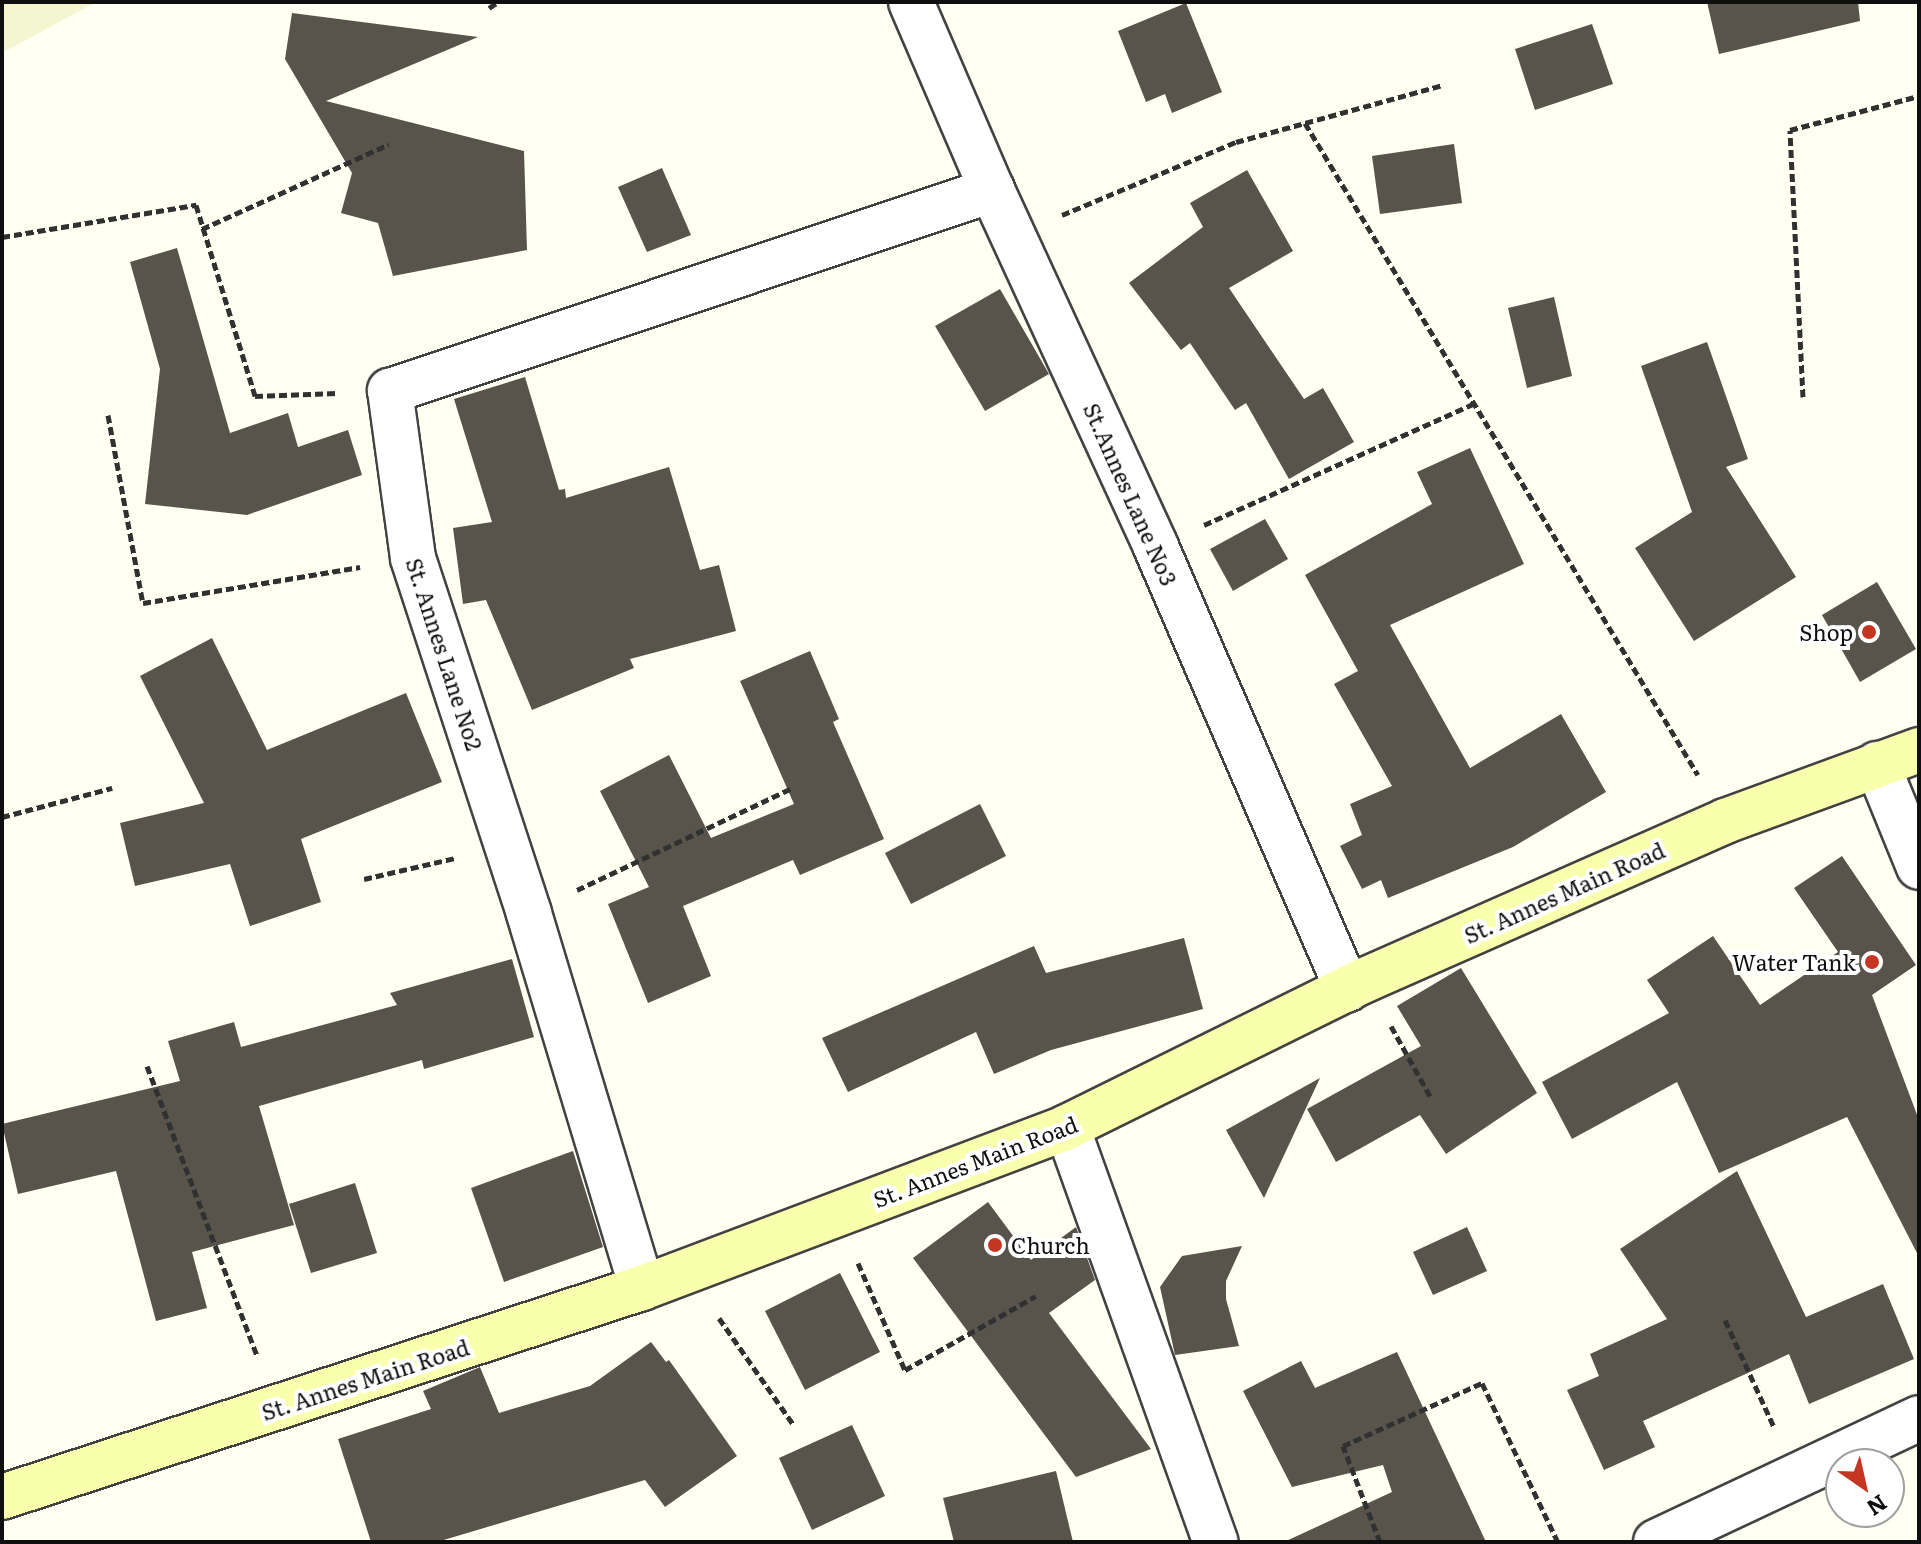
<!DOCTYPE html>
<style>
body{margin:0}
#map{position:relative;width:1921px;height:1544px;overflow:hidden;background:#fffff2;font-family:Literata,serif}
div>[style]{position:absolute}
[style*='--x']{left:calc(var(--x)*1px);top:calc(var(--y)*1px);width:calc(var(--w)*1px);rotate:calc(var(--a)*1deg)}
.farmland>*{inset:0;background:#f3f6d1}
.building>*{inset:0;background:#58534b}
.path>*{height:5px;margin-top:-2.5px;transform-origin:0;background:repeating-linear-gradient(90deg,#313131 0 8px,transparent 0 12px)}
.roads{filter:drop-shadow(2px 0 #424242) drop-shadow(-2px 0 #424242) drop-shadow(0 2px #424242) drop-shadow(0 -2px #424242)}
.street>*{height:44px;margin:-22px;padding:0 22px;transform-origin:22px;border-radius:22px;background:#fff}
.secondary>*{height:44px;margin:-22px;padding:0 22px;transform-origin:22px;border-radius:22px;background:#faffad}
.dots>*{width:22px;height:22px;translate:-50% -50%;box-sizing:border-box;border:4px solid #fff;border-radius:50%}
span{translate:-50% -50%;white-space:nowrap;text-align:center;line-height:1.15;-webkit-text-stroke:8px #fff;paint-order:stroke}
.street-label{font-size:22px;color:#0f0f0f}
.poi-label{font-size:22px;color:#0f0f0f}
.right{translate:-100% -50%;text-align:right}
.left{translate:0 -50%;text-align:left}
.frame{position:absolute;inset:0;border:4px solid #0f0f0f;pointer-events:none}
.north{position:absolute;left:1825px;top:1448px;width:80px;height:80px;box-sizing:border-box;background:#fff;border:2px solid #9f9f9f;border-radius:50%;rotate:146deg;font-size:22px;font-weight:700;line-height:32px;text-align:center;color:#0f0f0f}
.north::after{content:'';display:block;margin:auto;width:28px;height:36px;background:#c43622;clip-path:polygon(50% 0,100% 100%,50% 72%,0 100%)}
</style>
<div id="map">
<div class="farmland">
<i style="clip-path:polygon(2px 2px,96px 2px,2px 53px)"></i>
</div>
<div class="building">
<i style="clip-path:polygon(1707px 2px,1858px 2px,1860px 21px,1719px 54px)"></i>
<i style="clip-path:polygon(1186px 3px,1222px 92px,1172px 113px,1165px 94px,1146px 102px,1118px 31px)"></i>
<i style="clip-path:polygon(292px 13px,478px 37px,326px 101px,524px 151px,527px 250px,393px 276px,378px 223px,341px 213px,352px 173px,285px 59px)"></i>
<i style="clip-path:polygon(1592px 24px,1613px 84px,1535px 110px,1515px 49px)"></i>
<i style="clip-path:polygon(1454px 144px,1462px 203px,1380px 214px,1372px 156px)"></i>
<i style="clip-path:polygon(662px 168px,691px 235px,647px 252px,618px 187px)"></i>
<i style="clip-path:polygon(1247px 170px,1293px 251px,1229px 288px,1304px 399px,1323px 388px,1354px 442px,1289px 479px,1246px 403px,1235px 410px,1190px 343px,1181px 350px,1129px 283px,1203px 227px,1190px 203px)"></i>
<i style="clip-path:polygon(177px 248px,230px 433px,288px 413px,298px 447px,348px 430px,362px 475px,247px 515px,145px 504px,160px 369px,130px 262px)"></i>
<i style="clip-path:polygon(1000px 289px,1049px 374px,985px 411px,935px 326px)"></i>
<i style="clip-path:polygon(1554px 297px,1572px 376px,1527px 388px,1508px 308px)"></i>
<i style="clip-path:polygon(1707px 342px,1748px 459px,1726px 467px,1796px 577px,1694px 641px,1635px 548px,1692px 512px,1641px 366px)"></i>
<i style="clip-path:polygon(525px 377px,559px 490px,565px 489px,566px 498px,669px 467px,700px 570px,719px 565px,736px 631px,630px 659px,634px 668px,532px 710px,486px 600px,463px 604px,453px 528px,492px 522px,454px 399px)"></i>
<i style="clip-path:polygon(1470px 448px,1524px 564px,1390px 625px,1470px 768px,1561px 714px,1606px 792px,1513px 847px,1388px 898px,1381px 880px,1362px 889px,1340px 846px,1362px 835px,1350px 804px,1392px 786px,1334px 684px,1358px 671px,1305px 575px,1432px 504px,1417px 472px)"></i>
<i style="clip-path:polygon(1265px 519px,1288px 559px,1233px 591px,1210px 549px)"></i>
<i style="clip-path:polygon(1877px 582px,1916px 649px,1860px 682px,1822px 615px)"></i>
<i style="clip-path:polygon(212px 638px,267px 750px,406px 693px,442px 782px,301px 839px,321px 902px,250px 926px,230px 864px,135px 886px,120px 823px,204px 803px,140px 676px)"></i>
<i style="clip-path:polygon(810px 651px,839px 719px,833px 722px,884px 839px,800px 875px,793px 860px,683px 906px,711px 976px,648px 1003px,608px 904px,649px 887px,600px 791px,669px 755px,711px 838px,794px 804px,740px 681px)"></i>
<i style="clip-path:polygon(980px 804px,1006px 856px,911px 904px,885px 853px)"></i>
<i style="clip-path:polygon(1842px 856px,1916px 965px,1872px 995px,1919px 1120px,1919px 1257px,1847px 1117px,1719px 1173px,1677px 1082px,1572px 1139px,1542px 1082px,1669px 1013px,1647px 980px,1713px 936px,1760px 1005px,1838px 952px,1794px 888px)"></i>
<i style="clip-path:polygon(1184px 938px,1203px 1009px,1051px 1050px,994px 1074px,976px 1032px,848px 1092px,822px 1038px,1034px 946px,1046px 973px)"></i>
<i style="clip-path:polygon(512px 959px,534px 1037px,424px 1069px,422px 1060px,259px 1106px,294px 1225px,192px 1252px,207px 1308px,156px 1321px,116px 1171px,18px 1194px,2px 1124px,180px 1081px,168px 1041px,234px 1022px,241px 1047px,397px 1005px,390px 993px)"></i>
<i style="clip-path:polygon(1461px 968px,1537px 1093px,1446px 1154px,1420px 1115px,1336px 1162px,1307px 1109px,1421px 1046px,1397px 1006px)"></i>
<i style="clip-path:polygon(1320px 1078px,1264px 1198px,1226px 1130px)"></i>
<i style="clip-path:polygon(573px 1151px,603px 1247px,504px 1282px,471px 1188px)"></i>
<i style="clip-path:polygon(1737px 1171px,1806px 1317px,1883px 1284px,1914px 1359px,1809px 1404px,1789px 1354px,1643px 1421px,1655px 1447px,1604px 1470px,1567px 1390px,1599px 1376px,1590px 1354px,1667px 1319px,1620px 1249px)"></i>
<i style="clip-path:polygon(355px 1183px,377px 1253px,311px 1273px,289px 1204px)"></i>
<i style="clip-path:polygon(988px 1202px,1031px 1260px,1076px 1227px,1095px 1280px,1049px 1313px,1151px 1449px,1076px 1477px,913px 1258px)"></i>
<i style="clip-path:polygon(1467px 1227px,1487px 1271px,1433px 1295px,1413px 1252px)"></i>
<i style="clip-path:polygon(1242px 1246px,1226px 1281px,1226px 1299px,1239px 1346px,1175px 1355px,1160px 1287px,1182px 1256px)"></i>
<i style="clip-path:polygon(840px 1273px,880px 1352px,805px 1390px,765px 1311px)"></i>
<i style="clip-path:polygon(651px 1342px,666px 1362px,669px 1360px,737px 1456px,665px 1507px,645px 1480px,437px 1542px,371px 1542px,338px 1439px,431px 1409px,423px 1391px,480px 1367px,499px 1413px,590px 1386px)"></i>
<i style="clip-path:polygon(1397px 1352px,1486px 1542px,1284px 1542px,1392px 1492px,1383px 1465px,1292px 1487px,1243px 1391px,1301px 1361px,1315px 1388px)"></i>
<i style="clip-path:polygon(852px 1425px,885px 1496px,812px 1530px,779px 1458px)"></i>
<i style="clip-path:polygon(1056px 1471px,1073px 1542px,954px 1542px,943px 1498px)"></i>
</div>
<div class="path">
<i style="--x:489;--y:8;--w:11;--a:-34"></i>
<i style="--x:1305;--y:123;--w:761;--a:58.92"></i>
<i style="--x:1062;--y:215;--w:189;--a:-22.8"></i>
<i style="--x:1236;--y:142;--w:215;--a:-15.4"></i>
<i style="--x:202;--y:229;--w:205;--a:-24.4"></i>
<i style="--x:2;--y:237;--w:197;--a:-9.4"></i>
<i style="--x:196;--y:205;--w:200;--a:72.8"></i>
<i style="--x:255;--y:396;--w:82;--a:-2.1"></i>
<i style="--x:1803;--y:397;--w:267;--a:-92.8"></i>
<i style="--x:1790;--y:130;--w:133;--a:-14.8"></i>
<i style="--x:108;--y:415;--w:191;--a:79.5"></i>
<i style="--x:143;--y:603;--w:220;--a:-9.4"></i>
<i style="--x:1204;--y:525;--w:298;--a:-24.2"></i>
<i style="--x:2;--y:817;--w:114;--a:-14.8"></i>
<i style="--x:364;--y:879;--w:93;--a:-13"></i>
<i style="--x:577;--y:890;--w:238;--a:-25.4"></i>
<i style="--x:1391;--y:1026;--w:82;--a:60.9"></i>
<i style="--x:147;--y:1066;--w:312;--a:69.2"></i>
<i style="--x:858;--y:1263;--w:117;--a:66.3"></i>
<i style="--x:905;--y:1370;--w:150;--a:-29.5"></i>
<i style="--x:719;--y:1318;--w:129;--a:55.1"></i>
<i style="--x:1725;--y:1320;--w:118;--a:65.4"></i>
<i style="--x:1380;--y:1542;--w:103;--a:-111.1"></i>
<i style="--x:1343;--y:1446;--w:153;--a:-24.4"></i>
<i style="--x:1482;--y:1383;--w:176;--a:64.5"></i>
</div>
<div class="roads">
<div class="street">
<i style="--x:911;--y:2;--w:205;--a:66.7"></i>
<i style="--x:992;--y:190;--w:393;--a:65.3"></i>
<i style="--x:1156;--y:547;--w:482;--a:66.6"></i>
<i style="--x:1877;--y:764;--w:111;--a:67.8"></i>
<i style="--x:1067;--y:1127;--w:441;--a:70.3"></i>
<i style="--x:642;--y:1288;--w:392;--a:-106.8"></i>
<i style="--x:529;--y:913;--w:373;--a:-108.1"></i>
<i style="--x:413;--y:558;--w:169;--a:-97.8"></i>
<i style="--x:390;--y:391;--w:635;--a:-18.46"></i>
<i style="--x:1656;--y:1542;--w:291;--a:-25.2"></i>
</div>
<div class="secondary">
<i style="--x:2;--y:1497;--w:673;--a:-18.09"></i>
<i style="--x:642;--y:1288;--w:454;--a:-20.7"></i>
<i style="--x:1067;--y:1127;--w:332;--a:-26.3"></i>
<i style="--x:1365;--y:980;--w:394;--a:-23.8"></i>
<i style="--x:1725;--y:821;--w:207;--a:-20.1"></i>
</div>
</div>
<div class="dots">
<i style="left:1869px;top:632px;background:#c43622"></i>
<i style="left:1872px;top:962px;background:#c43622"></i>
<i style="left:995px;top:1245px;background:#c43622"></i>
</div>
<div class="street-label">
<span style="left:1131px;top:494px;rotate:66deg">St.Annes Lane No3</span>
<span style="left:445px;top:654px;rotate:72deg">St. Annes Lane No2</span>
<span style="left:1564px;top:892px;rotate:-24deg">St. Annes Main Road</span>
<span style="left:975px;top:1161px;rotate:-21deg">St. Annes Main Road</span>
<span style="left:365px;top:1379px;rotate:-18deg">St. Annes Main Road</span>
</div>
<div class="poi-label">
<span class="right" style="left:1853px;top:632px">Shop</span>
<span class="right" style="left:1856px;top:962px">Water Tank</span>
<span class="left" style="left:1011px;top:1245px">Church</span>
</div>
<div class="frame"></div>
<div class="north">N</div>
</div>
